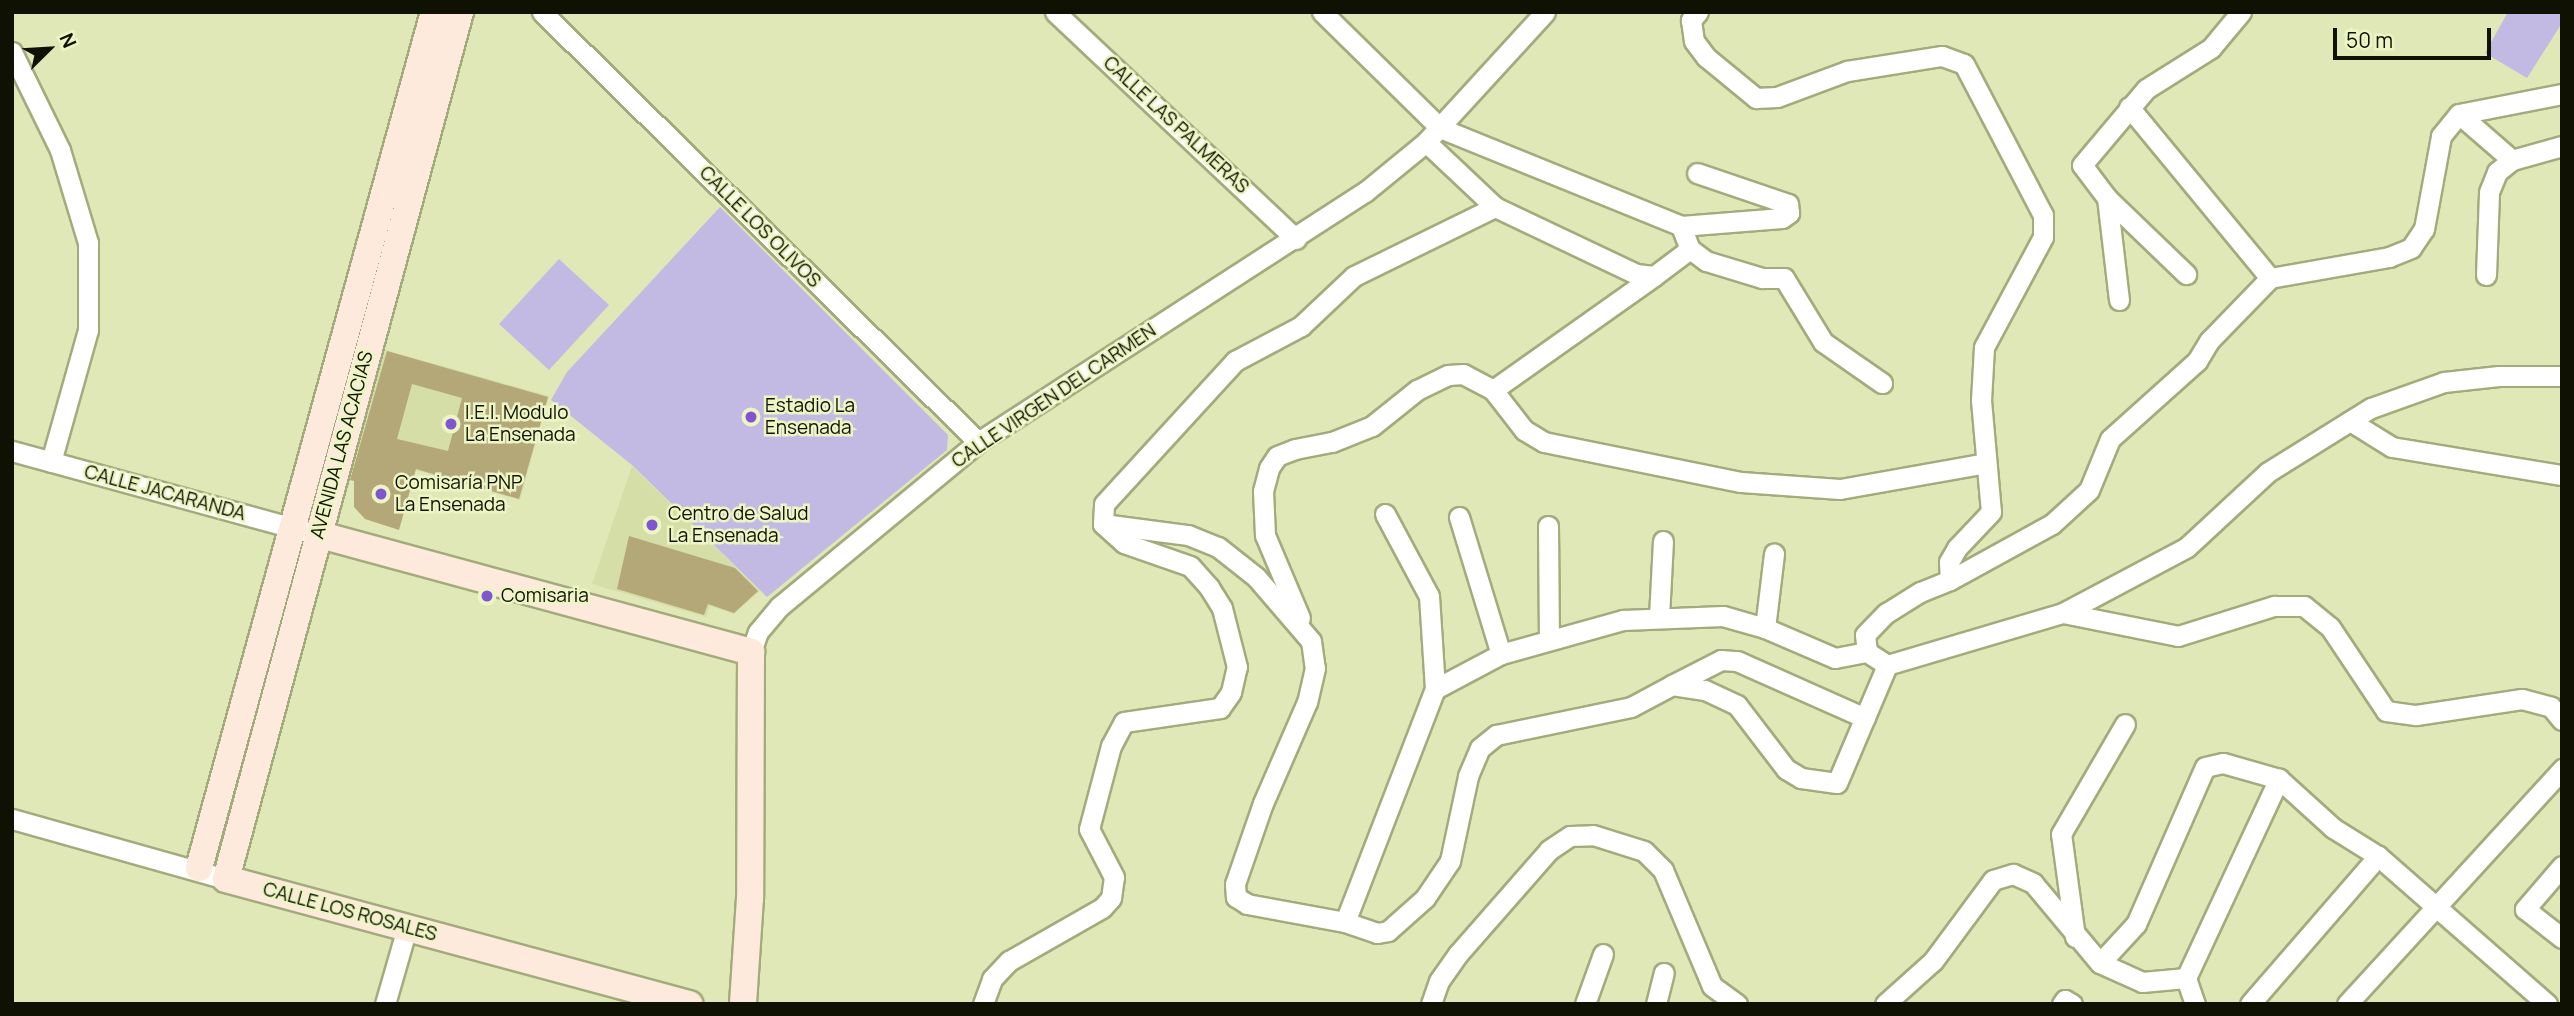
<!DOCTYPE html>
<meta charset="utf-8">
<style>
body{margin:0}
#map{position:relative;width:2574px;height:1016px;overflow:hidden;background:#e0e8b7;font-family:Manrope,sans-serif}
div>[style]{position:absolute}
[style*='--x']{left:calc(var(--x)*1px);top:calc(var(--y)*1px);width:calc(var(--w)*1px);rotate:calc(var(--a)*1deg)}
.built>*{inset:0;background:#d4dea6}
.green>*{inset:0;background:#c3bae3}
.building>*{inset:0;background:#b4a879}
.roads{filter:drop-shadow(2px 0 #a3ab7c) drop-shadow(-2px 0 #a3ab7c) drop-shadow(0 2px #a3ab7c) drop-shadow(0 -2px #a3ab7c)}
.street>*{height:19px;margin:-9.5px;padding:0 9.5px;transform-origin:9.5px;border-radius:9.5px;background:#fff}
.secondary>*{height:26px;margin:-13px;padding:0 13px;transform-origin:13px;border-radius:13px;background:#fdeadc}
.dots>*{width:19px;height:19px;translate:-50% -50%;box-sizing:border-box;border:4px solid #edf5c4;border-radius:50%}
span{translate:-50% -50%;white-space:nowrap;text-align:center;line-height:1.15;-webkit-text-stroke:5px #edf5c4;paint-order:stroke}
.street-label{font-size:19px;color:#0f1202}
.poi-label{font-size:19px;color:#0f1202}
.left{translate:0 -50%;text-align:left}
.frame{position:absolute;inset:0;border:14px solid #0f1202;pointer-events:none}
.north{position:absolute;left:14px;top:14px;width:70px;height:70px;-webkit-text-stroke:5px #edf5c4;paint-order:stroke;rotate:66deg;font-size:19px;font-weight:700;line-height:28px;text-align:center;color:#0f1202}
.north::after{content:'';display:block;margin:auto;width:24px;height:32px;background:#0f1202;clip-path:polygon(50% 0,100% 100%,50% 72%,0 100%)}
.scale{position:absolute;left:2333px;top:28px;width:158px;height:32px;box-sizing:border-box;border:4px solid #0f1202;border-top:0;padding-left:9px;font-size:21px;line-height:24px;white-space:nowrap;color:#0f1202;-webkit-text-stroke:5px #edf5c4;paint-order:stroke}
</style>
<div id="map">
<div class="built">
<i style="clip-path:polygon(382px 349px,549px 396px,520px 500px,353px 452px)"></i>
<i style="clip-path:polygon(632px 466px,760px 591px,734px 614px,710px 606px,706px 617px,592px 584px)"></i>
</div>
<div class="green">
<i style="clip-path:polygon(2508px 12px,2562px 12px,2562px 23px,2527px 78px,2485px 53px)"></i>
<i style="clip-path:polygon(720px 207px,948px 435px,947px 450px,767px 597px,632px 465px,551px 400px,567px 372px)"></i>
<i style="clip-path:polygon(559px 259px,609px 305px,549px 370px,499px 324px)"></i>
</div>
<div class="building">
<i style="clip-path:polygon(evenodd,387px 351px,548px 397px,519px 499px,416px 469px,399px 530px,365px 519px,354px 507px,354px 481px,350px 480px,387px 351px,412px 384px,462px 398px,448px 451px,397px 439px,412px 384px)"></i>
<i style="clip-path:polygon(629px 536px,735px 568px,758px 591px,734px 613px,708px 604px,704px 615px,617px 589px)"></i>
</div>
<div class="roads">
<div class="street">
<i style="--x:542;--y:12;--w:612;--a:44.6"></i>
<i style="--x:1055;--y:12;--w:331;--a:43.3"></i>
<i style="--x:1322;--y:12;--w:165;--a:44.5"></i>
<i style="--x:1440;--y:128;--w:260;--a:22.1"></i>
<i style="--x:1681;--y:226;--w:25;--a:69"></i>
<i style="--x:1698;--y:12;--w:11;--a:131"></i>
<i style="--x:1691;--y:20;--w:21;--a:82"></i>
<i style="--x:1694;--y:41;--w:20;--a:53"></i>
<i style="--x:1706;--y:57;--w:65;--a:39.4"></i>
<i style="--x:1756;--y:98;--w:21;--a:-3"></i>
<i style="--x:1777;--y:97;--w:75;--a:-20.4"></i>
<i style="--x:1847;--y:71;--w:96;--a:-9"></i>
<i style="--x:1942;--y:56;--w:23;--a:20"></i>
<i style="--x:1964;--y:64;--w:170;--a:62.4"></i>
<i style="--x:2043;--y:215;--w:22;--a:90"></i>
<i style="--x:2043;--y:237;--w:125;--a:118.2"></i>
<i style="--x:1984;--y:347;--w:53;--a:93.2"></i>
<i style="--x:1981;--y:400;--w:112;--a:84.9"></i>
<i style="--x:1991;--y:512;--w:50;--a:133.4"></i>
<i style="--x:1957;--y:548;--w:16;--a:120"></i>
<i style="--x:1949;--y:562;--w:18;--a:87"></i>
<i style="--x:1950;--y:580;--w:32;--a:158"></i>
<i style="--x:1920;--y:592;--w:40;--a:148"></i>
<i style="--x:1886;--y:613;--w:30;--a:134"></i>
<i style="--x:1865;--y:635;--w:17;--a:83"></i>
<i style="--x:1867;--y:652;--w:24;--a:33"></i>
<i style="--x:1887;--y:665;--w:184;--a:-16.5"></i>
<i style="--x:2063;--y:613;--w:117;--a:11.3"></i>
<i style="--x:2178;--y:636;--w:101;--a:-17.4"></i>
<i style="--x:2274;--y:606;--w:30;--a:0"></i>
<i style="--x:2304;--y:606;--w:33;--a:39"></i>
<i style="--x:2330;--y:627;--w:101;--a:56.3"></i>
<i style="--x:2386;--y:711;--w:30;--a:8"></i>
<i style="--x:2416;--y:715;--w:107;--a:-8.6"></i>
<i style="--x:2522;--y:699;--w:30;--a:15"></i>
<i style="--x:2551;--y:707;--w:17;--a:50"></i>
<i style="--x:12;--y:52;--w:109;--a:63.9"></i>
<i style="--x:60;--y:150;--w:97;--a:73.2"></i>
<i style="--x:88;--y:243;--w:87;--a:90"></i>
<i style="--x:88;--y:330;--w:137;--a:105.7"></i>
<i style="--x:2129;--y:107;--w:222;--a:50.5"></i>
<i style="--x:2459;--y:114;--w:70;--a:41"></i>
<i style="--x:1426;--y:142;--w:95;--a:43.3"></i>
<i style="--x:1495;--y:207;--w:156;--a:25.4"></i>
<i style="--x:1636;--y:274;--w:18;--a:6"></i>
<i style="--x:1654;--y:276;--w:45;--a:-36.9"></i>
<i style="--x:1690;--y:249;--w:20;--a:37"></i>
<i style="--x:1706;--y:261;--w:59;--a:16.9"></i>
<i style="--x:1762;--y:278;--w:22;--a:0"></i>
<i style="--x:1784;--y:278;--w:75;--a:58.6"></i>
<i style="--x:1823;--y:342;--w:72;--a:34.8"></i>
<i style="--x:2107;--y:198;--w:110;--a:43.9"></i>
<i style="--x:1681;--y:226;--w:101;--a:-4.5"></i>
<i style="--x:1782;--y:218;--w:9;--a:-36"></i>
<i style="--x:1789;--y:213;--w:9;--a:-96"></i>
<i style="--x:1788;--y:204;--w:96;--a:-161.2"></i>
<i style="--x:2486;--y:275;--w:83;--a:-87.9"></i>
<i style="--x:2489;--y:192;--w:22;--a:-68"></i>
<i style="--x:2497;--y:172;--w:19;--a:-39"></i>
<i style="--x:2512;--y:160;--w:52;--a:-15.6"></i>
<i style="--x:2119;--y:300;--w:103;--a:-96.7"></i>
<i style="--x:2107;--y:198;--w:41;--a:-127.1"></i>
<i style="--x:2082;--y:165;--w:99;--a:-49.9"></i>
<i style="--x:2146;--y:89;--w:77;--a:-32.2"></i>
<i style="--x:2211;--y:48;--w:47;--a:-50.2"></i>
<i style="--x:1493;--y:390;--w:197;--a:-35.3"></i>
<i style="--x:2350;--y:421;--w:49;--a:31.8"></i>
<i style="--x:2392;--y:447;--w:172;--a:9.4"></i>
<i style="--x:12;--y:451;--w:304;--a:15.3"></i>
<i style="--x:1385;--y:514;--w:93;--a:61.8"></i>
<i style="--x:1429;--y:596;--w:93;--a:86.3"></i>
<i style="--x:1459;--y:517;--w:143;--a:73"></i>
<i style="--x:1103;--y:524;--w:86;--a:7.4"></i>
<i style="--x:1188;--y:535;--w:32;--a:22"></i>
<i style="--x:1218;--y:547;--w:48;--a:38.3"></i>
<i style="--x:1256;--y:577;--w:84;--a:49.3"></i>
<i style="--x:1311;--y:641;--w:27;--a:82"></i>
<i style="--x:1315;--y:668;--w:35;--a:103"></i>
<i style="--x:1307;--y:702;--w:110;--a:113.5"></i>
<i style="--x:1263;--y:803;--w:86;--a:109.1"></i>
<i style="--x:1235;--y:884;--w:13;--a:86"></i>
<i style="--x:1236;--y:897;--w:13;--a:32"></i>
<i style="--x:1247;--y:904;--w:100;--a:10.4"></i>
<i style="--x:1345;--y:922;--w:34;--a:19"></i>
<i style="--x:1377;--y:933;--w:11;--a:-10"></i>
<i style="--x:1388;--y:931;--w:50;--a:-41.7"></i>
<i style="--x:1425;--y:898;--w:45;--a:-56"></i>
<i style="--x:1450;--y:861;--w:87;--a:-78"></i>
<i style="--x:1468;--y:776;--w:30;--a:-67"></i>
<i style="--x:1480;--y:748;--w:21;--a:-39"></i>
<i style="--x:1496;--y:735;--w:138;--a:-11.7"></i>
<i style="--x:1631;--y:707;--w:47;--a:-28.2"></i>
<i style="--x:1672;--y:685;--w:33;--a:9"></i>
<i style="--x:1705;--y:690;--w:35;--a:25"></i>
<i style="--x:1737;--y:705;--w:81;--a:52.6"></i>
<i style="--x:1786;--y:769;--w:17;--a:31"></i>
<i style="--x:1801;--y:778;--w:36;--a:8"></i>
<i style="--x:1837;--y:783;--w:128;--a:-67"></i>
<i style="--x:1548;--y:526;--w:112;--a:89.5"></i>
<i style="--x:1950;--y:580;--w:116;--a:-28.8"></i>
<i style="--x:2052;--y:524;--w:50;--a:-42.6"></i>
<i style="--x:2089;--y:490;--w:55;--a:-67.6"></i>
<i style="--x:2110;--y:439;--w:117;--a:-41.9"></i>
<i style="--x:2197;--y:361;--w:23;--a:-59"></i>
<i style="--x:2209;--y:341;--w:88;--a:-45.9"></i>
<i style="--x:2270;--y:278;--w:121;--a:-10"></i>
<i style="--x:2389;--y:257;--w:24;--a:-22"></i>
<i style="--x:2411;--y:248;--w:23;--a:-56"></i>
<i style="--x:2424;--y:229;--w:95;--a:-79.6"></i>
<i style="--x:2441;--y:136;--w:28;--a:-51"></i>
<i style="--x:2459;--y:114;--w:105;--a:-11"></i>
<i style="--x:2063;--y:613;--w:140;--a:-28"></i>
<i style="--x:2187;--y:547;--w:110;--a:-42.8"></i>
<i style="--x:2268;--y:472;--w:121;--a:-31.9"></i>
<i style="--x:2371;--y:408;--w:77;--a:-19.6"></i>
<i style="--x:2444;--y:382;--w:55;--a:-6.2"></i>
<i style="--x:2499;--y:376;--w:63;--a:0"></i>
<i style="--x:1659;--y:617;--w:76;--a:-87"></i>
<i style="--x:1300;--y:618;--w:90;--a:-112.9"></i>
<i style="--x:1265;--y:535;--w:44;--a:-92.6"></i>
<i style="--x:1263;--y:491;--w:24;--a:-75"></i>
<i style="--x:1269;--y:468;--w:14;--a:-56"></i>
<i style="--x:1277;--y:456;--w:19;--a:-21"></i>
<i style="--x:1295;--y:449;--w:38;--a:-11"></i>
<i style="--x:1332;--y:442;--w:43;--a:-21.8"></i>
<i style="--x:1372;--y:426;--w:58;--a:-38.7"></i>
<i style="--x:1417;--y:390;--w:34;--a:-26"></i>
<i style="--x:1448;--y:375;--w:15;--a:-4"></i>
<i style="--x:1463;--y:374;--w:34;--a:28"></i>
<i style="--x:1493;--y:390;--w:51;--a:52.2"></i>
<i style="--x:1524;--y:430;--w:23;--a:31"></i>
<i style="--x:1544;--y:442;--w:201;--a:11.5"></i>
<i style="--x:1741;--y:482;--w:99;--a:4"></i>
<i style="--x:1840;--y:489;--w:148;--a:-10.1"></i>
<i style="--x:1765;--y:628;--w:75;--a:-83.1"></i>
<i style="--x:751;--y:652;--w:21;--a:-71"></i>
<i style="--x:758;--y:632;--w:34;--a:-50"></i>
<i style="--x:780;--y:606;--w:257;--a:-39.6"></i>
<i style="--x:978;--y:442;--w:461;--a:-32.9"></i>
<i style="--x:1365;--y:192;--w:79;--a:-39.3"></i>
<i style="--x:1426;--y:142;--w:176;--a:-47.5"></i>
<i style="--x:1672;--y:685;--w:55;--a:-27"></i>
<i style="--x:1721;--y:660;--w:16;--a:4"></i>
<i style="--x:1737;--y:661;--w:140;--a:24"></i>
<i style="--x:12;--y:819;--w:222;--a:15.7"></i>
<i style="--x:2562;--y:866;--w:57;--a:130.7"></i>
<i style="--x:2525;--y:909;--w:47;--a:38.1"></i>
<i style="--x:1345;--y:922;--w:250;--a:-68.9"></i>
<i style="--x:1435;--y:689;--w:75;--a:-27.9"></i>
<i style="--x:1501;--y:654;--w:127;--a:-15.6"></i>
<i style="--x:1623;--y:620;--w:100;--a:-2.3"></i>
<i style="--x:1723;--y:616;--w:44;--a:15.9"></i>
<i style="--x:1765;--y:628;--w:76;--a:23.2"></i>
<i style="--x:1835;--y:658;--w:33;--a:-11"></i>
<i style="--x:2075;--y:937;--w:104;--a:-97.7"></i>
<i style="--x:2061;--y:834;--w:127;--a:-59.8"></i>
<i style="--x:2100;--y:963;--w:53;--a:-47.3"></i>
<i style="--x:2136;--y:924;--w:171;--a:-66.3"></i>
<i style="--x:2205;--y:767;--w:18;--a:-13"></i>
<i style="--x:2223;--y:763;--w:58;--a:15.9"></i>
<i style="--x:2279;--y:779;--w:73;--a:42.2"></i>
<i style="--x:2333;--y:828;--w:53;--a:31.9"></i>
<i style="--x:2378;--y:856;--w:225;--a:41.2"></i>
<i style="--x:2186;--y:978;--w:220;--a:-65"></i>
<i style="--x:385;--y:1004;--w:79;--a:-73.9"></i>
<i style="--x:983;--y:1004;--w:27;--a:-70"></i>
<i style="--x:992;--y:979;--w:25;--a:-47"></i>
<i style="--x:1009;--y:961;--w:107;--a:-29.7"></i>
<i style="--x:1102;--y:908;--w:13;--a:-48"></i>
<i style="--x:1111;--y:898;--w:21;--a:-82"></i>
<i style="--x:1114;--y:877;--w:54;--a:-117.5"></i>
<i style="--x:1089;--y:829;--w:86;--a:-75.2"></i>
<i style="--x:1111;--y:746;--w:27;--a:-62"></i>
<i style="--x:1124;--y:722;--w:97;--a:-8.3"></i>
<i style="--x:1220;--y:708;--w:19;--a:-55"></i>
<i style="--x:1231;--y:692;--w:26;--a:-77"></i>
<i style="--x:1237;--y:667;--w:61;--a:-104.3"></i>
<i style="--x:1222;--y:608;--w:25;--a:-122"></i>
<i style="--x:1209;--y:587;--w:28;--a:-132"></i>
<i style="--x:1190;--y:566;--w:70;--a:-160.8"></i>
<i style="--x:1124;--y:543;--w:28;--a:-138"></i>
<i style="--x:1103;--y:524;--w:20;--a:-87"></i>
<i style="--x:1104;--y:504;--w:194;--a:-47.5"></i>
<i style="--x:1235;--y:361;--w:75;--a:-27.9"></i>
<i style="--x:1301;--y:326;--w:73;--a:-43.3"></i>
<i style="--x:1354;--y:276;--w:157;--a:-26.1"></i>
<i style="--x:1431;--y:1004;--w:24;--a:-71"></i>
<i style="--x:1439;--y:981;--w:33;--a:-55"></i>
<i style="--x:1458;--y:954;--w:138;--a:-48.8"></i>
<i style="--x:1549;--y:850;--w:25;--a:-34"></i>
<i style="--x:1570;--y:836;--w:23;--a:-2"></i>
<i style="--x:1593;--y:835;--w:53;--a:17.4"></i>
<i style="--x:1644;--y:851;--w:27;--a:45"></i>
<i style="--x:1663;--y:870;--w:126;--a:67.1"></i>
<i style="--x:1712;--y:986;--w:31;--a:36"></i>
<i style="--x:1585;--y:1004;--w:53;--a:-70.2"></i>
<i style="--x:1656;--y:1004;--w:32;--a:-76"></i>
<i style="--x:1885;--y:1004;--w:64;--a:-41.9"></i>
<i style="--x:1933;--y:961;--w:101;--a:-53.5"></i>
<i style="--x:1993;--y:880;--w:21;--a:-17"></i>
<i style="--x:2013;--y:874;--w:22;--a:24"></i>
<i style="--x:2033;--y:883;--w:104;--a:50.1"></i>
<i style="--x:2100;--y:963;--w:46;--a:24.3"></i>
<i style="--x:2142;--y:982;--w:44;--a:-5.2"></i>
<i style="--x:2186;--y:978;--w:28;--a:71"></i>
<i style="--x:2062;--y:1004;--w:5;--a:-53"></i>
<i style="--x:2065;--y:1000;--w:8;--a:30"></i>
<i style="--x:2250;--y:1004;--w:196;--a:-49.1"></i>
<i style="--x:2347;--y:1004;--w:319;--a:-47.5"></i>
</div>
<div class="secondary">
<i style="--x:460;--y:12;--w:898;--a:105.1"></i>
<i style="--x:226;--y:879;--w:480;--a:15.1"></i>
<i style="--x:317;--y:534;--w:450;--a:15.2"></i>
<i style="--x:751;--y:652;--w:246;--a:90.2"></i>
<i style="--x:750;--y:898;--w:106;--a:93.8"></i>
<i style="--x:199;--y:868;--w:888;--a:-74.65"></i>
</div>
</div>
<div class="dots">
<i style="left:751px;top:417px;background:#7f56cf"></i>
<i style="left:451px;top:424px;background:#7f56cf"></i>
<i style="left:381px;top:494px;background:#7f56cf"></i>
<i style="left:652px;top:525px;background:#7f56cf"></i>
<i style="left:487px;top:596px;background:#7f56cf"></i>
</div>
<div class="street-label">
<span style="left:1176px;top:125px;rotate:43deg">CALLE LAS PALMERAS</span>
<span style="left:760px;top:227px;rotate:45deg">CALLE LOS OLIVOS</span>
<span style="left:1054px;top:396px;rotate:-34deg">CALLE VIRGEN DEL CARMEN</span>
<span style="left:342px;top:445px;rotate:-75deg">AVENIDA LAS ACACIAS</span>
<span style="left:165px;top:493px;rotate:15deg">CALLE JACARANDA</span>
<span style="left:350px;top:912px;rotate:15deg">CALLE LOS ROSALES</span>
</div>
<div class="poi-label">
<span class="left" style="left:765px;top:417px">Estadio La<br>Ensenada</span>
<span class="left" style="left:465px;top:424px">I.E.I. Modulo<br>La Ensenada</span>
<span class="left" style="left:395px;top:494px">Comisaría PNP<br>La Ensenada</span>
<span class="left" style="left:668px;top:525px">Centro de Salud<br>La Ensenada</span>
<span class="left" style="left:501px;top:596px">Comisaria</span>
</div>
<div class="frame"></div>
<div class="north">N</div>
<div class="scale">50 m</div>
</div>
